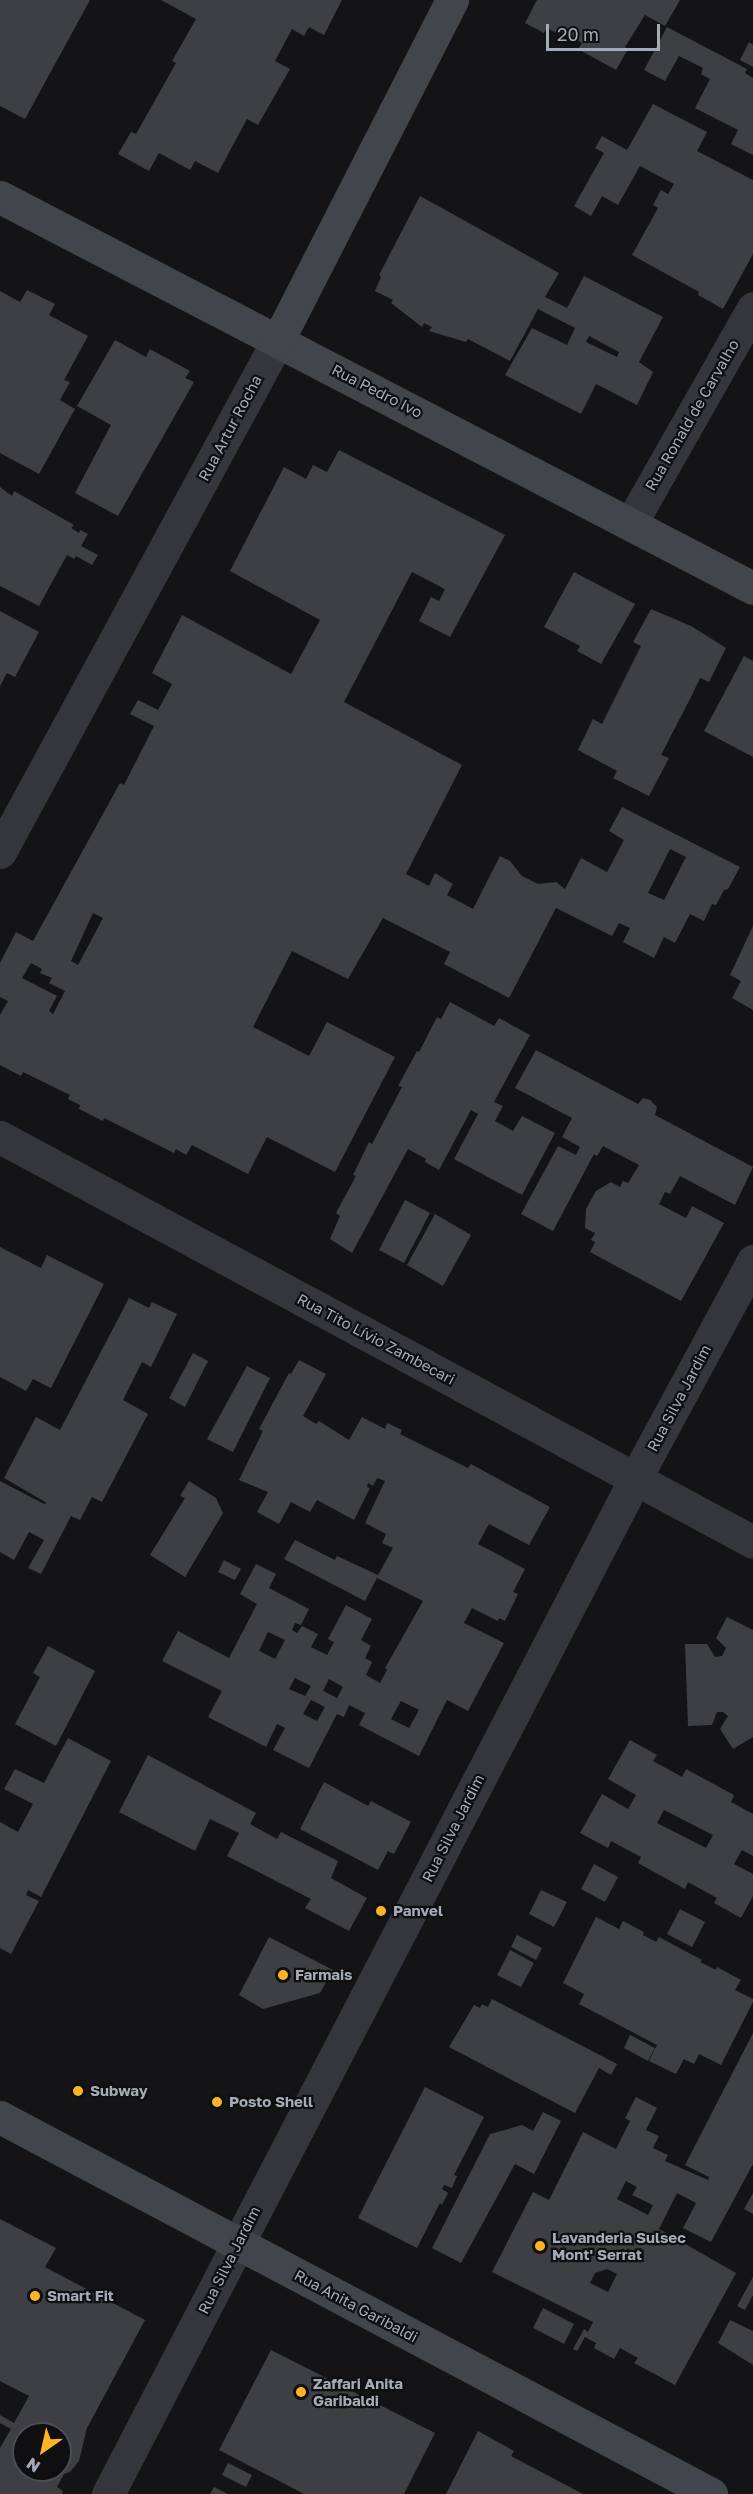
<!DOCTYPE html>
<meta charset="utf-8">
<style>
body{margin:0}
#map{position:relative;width:753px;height:2494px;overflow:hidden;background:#141416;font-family:"Golos Text",sans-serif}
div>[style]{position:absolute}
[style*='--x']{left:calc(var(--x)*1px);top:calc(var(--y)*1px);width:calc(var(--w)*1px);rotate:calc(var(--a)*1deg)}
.building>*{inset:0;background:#3e3f43}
.street>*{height:33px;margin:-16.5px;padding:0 16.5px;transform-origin:16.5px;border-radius:16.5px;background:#35363b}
.secondary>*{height:33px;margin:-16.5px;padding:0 16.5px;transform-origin:16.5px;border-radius:16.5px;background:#42454b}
.dots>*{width:16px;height:16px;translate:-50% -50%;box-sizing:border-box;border:3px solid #0f0f11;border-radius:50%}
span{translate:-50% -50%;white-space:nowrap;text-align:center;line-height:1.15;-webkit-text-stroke:4.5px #0f0f11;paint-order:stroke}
.street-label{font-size:15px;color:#a5aab7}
.poi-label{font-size:15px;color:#a5aab7;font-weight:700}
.left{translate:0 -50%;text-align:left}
.north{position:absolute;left:12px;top:2422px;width:60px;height:60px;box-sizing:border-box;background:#0f0f11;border:2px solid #4b4d53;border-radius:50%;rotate:214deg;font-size:16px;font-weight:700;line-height:24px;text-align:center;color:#a5aab7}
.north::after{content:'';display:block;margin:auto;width:21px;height:27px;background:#fdb424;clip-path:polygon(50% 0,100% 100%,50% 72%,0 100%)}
.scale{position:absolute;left:546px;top:24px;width:114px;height:27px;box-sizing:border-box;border:3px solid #a5aab7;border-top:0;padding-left:8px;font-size:18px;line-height:21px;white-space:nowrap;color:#a5aab7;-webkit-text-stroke:4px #0f0f11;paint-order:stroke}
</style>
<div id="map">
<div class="building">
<i style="clip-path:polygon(0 0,90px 0,25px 119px,0 106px)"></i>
<i style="clip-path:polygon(161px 0,342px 0,324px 35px,309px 27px,304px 36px,292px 29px,275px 61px,290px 69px,258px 125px,247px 119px,218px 173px,195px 161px,190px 170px,159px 153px,149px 171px,118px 154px,131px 132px,136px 134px,176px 63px,172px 61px,196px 19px)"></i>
<i style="clip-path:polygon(537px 0,680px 0,665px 26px,645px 15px,625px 47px,628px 49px,616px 70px,578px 49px,582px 43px,562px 32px,560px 35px,547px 28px,544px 33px,525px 23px)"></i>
<i style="clip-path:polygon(667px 27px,747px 69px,745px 73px,753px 78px,753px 155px,731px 144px,738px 130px,695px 108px,710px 79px,701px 74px,703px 68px,679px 56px,665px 81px,644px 70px)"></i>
<i style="clip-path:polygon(749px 42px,753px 45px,753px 67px,740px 60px)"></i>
<i style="clip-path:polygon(653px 104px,707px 132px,697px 151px,753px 180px,753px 254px,723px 309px,698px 295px,699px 292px,632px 255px,658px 208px,653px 205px,661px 190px,668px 194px,674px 184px,640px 166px,618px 205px,602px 196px,591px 216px,574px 206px,604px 153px,595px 148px,602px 136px,627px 150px)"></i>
<i style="clip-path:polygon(evenodd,420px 196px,559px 273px,545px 297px,567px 308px,584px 276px,663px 317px,639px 362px,653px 372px,637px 405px,596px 384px,581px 414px,505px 375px,532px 328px,567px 345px,575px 328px,538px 309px,510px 361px,468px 339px,466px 342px,429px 331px,432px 327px,424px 323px,422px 327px,391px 303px,393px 300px,375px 291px,381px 277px,379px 275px,420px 196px,589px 336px,619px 352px,617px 357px,586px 342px,589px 336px)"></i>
<i style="clip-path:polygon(27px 290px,55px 304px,49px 315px,88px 336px,64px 380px,70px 382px,60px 400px,75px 409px,39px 474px,0 453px,0 291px,20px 302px)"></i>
<i style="clip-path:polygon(115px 340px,146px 357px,150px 349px,190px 371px,185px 378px,194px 382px,118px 516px,75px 493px,111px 425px,77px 406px)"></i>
<i style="clip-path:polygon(evenodd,339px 450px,505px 535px,450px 637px,419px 621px,431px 597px,439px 601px,445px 589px,412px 572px,344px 702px,462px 765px,406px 874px,429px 886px,435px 873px,453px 884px,447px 895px,473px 909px,500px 856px,510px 861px,522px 876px,538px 884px,556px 882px,565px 889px,581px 858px,607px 872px,624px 840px,609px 831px,622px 807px,740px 867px,728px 889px,724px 890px,716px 905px,712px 904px,704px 921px,690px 914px,675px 943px,664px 937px,654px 958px,623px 942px,630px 928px,619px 923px,612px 936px,556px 908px,509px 998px,444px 964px,450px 952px,383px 918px,348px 979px,292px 951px,253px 1027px,309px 1056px,327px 1022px,395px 1057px,335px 1172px,267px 1137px,248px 1174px,192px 1145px,186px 1155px,176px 1149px,174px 1153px,104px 1118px,103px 1121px,79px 1109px,80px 1105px,68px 1099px,70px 1095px,23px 1072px,21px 1076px,0 1065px,0 1015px,8px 1001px,0 997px,0 963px,16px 932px,33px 941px,120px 783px,124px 785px,154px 726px,130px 714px,138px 700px,158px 710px,172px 684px,152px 673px,182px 615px,291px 674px,320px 620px,230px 571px,284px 467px,306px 479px,313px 465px,327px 472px,339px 450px,670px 849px,686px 857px,664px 900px,648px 893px,670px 849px,339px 450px,93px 913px,103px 918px,78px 965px,71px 961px,93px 913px,339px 450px,31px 963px,42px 969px,40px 973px,52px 978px,49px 983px,65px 991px,53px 1014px,49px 1011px,57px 996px,22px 978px,31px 963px)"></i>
<i style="clip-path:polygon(0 487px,12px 496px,14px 491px,74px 525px,71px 528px,79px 533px,80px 530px,88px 534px,81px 546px,98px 555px,92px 565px,76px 556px,74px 559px,67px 555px,39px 606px,0 586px)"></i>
<i style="clip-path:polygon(574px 572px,635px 604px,601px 664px,577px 651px,580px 646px,544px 627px)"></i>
<i style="clip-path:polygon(651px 609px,691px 626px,726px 648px,709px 682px,700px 678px,691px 697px,661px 755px,669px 758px,649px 796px,613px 778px,617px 771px,578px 750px,593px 719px,602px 724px,641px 646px,633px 642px)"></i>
<i style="clip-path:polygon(0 611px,39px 632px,15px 677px,7px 673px,0 686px)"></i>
<i style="clip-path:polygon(744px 656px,753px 661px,753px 757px,704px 731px)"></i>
<i style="clip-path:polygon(753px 926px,753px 1010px,732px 998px,741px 981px,730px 975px)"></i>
<i style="clip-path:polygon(450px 1002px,494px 1026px,499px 1018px,530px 1035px,494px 1102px,503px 1106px,495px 1121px,513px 1131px,522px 1116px,555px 1133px,522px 1195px,454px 1159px,478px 1114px,471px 1110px,439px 1170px,425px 1162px,426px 1159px,408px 1149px,352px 1253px,330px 1239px,340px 1216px,336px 1213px,356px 1176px,353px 1175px,369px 1142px,372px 1144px,402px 1087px,398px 1086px,417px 1051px,419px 1052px,437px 1017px,441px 1019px)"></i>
<i style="clip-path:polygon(536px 1050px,638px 1104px,643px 1098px,650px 1100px,657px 1107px,655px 1115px,753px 1167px,735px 1205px,680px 1176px,670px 1194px,665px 1192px,659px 1204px,686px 1218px,692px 1206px,724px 1223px,681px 1301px,590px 1252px,595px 1242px,591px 1240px,595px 1233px,585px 1228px,586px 1209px,596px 1191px,611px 1182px,620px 1187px,623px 1181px,628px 1183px,639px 1165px,603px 1146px,597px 1156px,594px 1154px,553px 1231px,521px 1214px,558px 1146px,576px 1155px,580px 1147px,562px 1137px,572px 1118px,515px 1088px)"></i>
<i style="clip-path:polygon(405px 1200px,430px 1213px,404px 1263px,379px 1250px)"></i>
<i style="clip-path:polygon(435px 1214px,471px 1235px,443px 1286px,407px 1265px)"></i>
<i style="clip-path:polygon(0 1247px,41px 1268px,47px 1255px,104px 1284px,51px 1388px,33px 1379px,26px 1391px,0 1377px)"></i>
<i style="clip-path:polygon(129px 1298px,149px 1308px,152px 1302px,177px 1314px,151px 1367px,142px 1362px,123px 1400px,148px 1414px,102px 1502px,92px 1497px,80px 1520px,71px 1516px,41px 1574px,28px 1568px,44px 1540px,29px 1532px,14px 1560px,0 1552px,0 1481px,44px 1504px,47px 1503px,4px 1478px,36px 1417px,60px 1430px)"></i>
<i style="clip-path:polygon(193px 1353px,208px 1361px,185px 1407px,169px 1398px)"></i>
<i style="clip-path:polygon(evenodd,299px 1360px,326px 1374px,303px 1416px,316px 1424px,319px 1421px,349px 1440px,362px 1417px,385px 1429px,387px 1423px,402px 1430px,400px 1434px,468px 1468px,471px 1464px,550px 1507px,529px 1545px,489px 1524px,478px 1544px,525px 1569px,513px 1592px,518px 1594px,505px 1621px,499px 1618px,498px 1621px,472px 1608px,464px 1623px,504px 1643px,468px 1711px,447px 1700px,419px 1756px,359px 1725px,365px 1713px,349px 1705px,344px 1717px,337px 1714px,309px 1768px,273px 1750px,285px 1728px,277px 1724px,266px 1747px,208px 1717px,222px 1691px,162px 1661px,178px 1631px,229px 1658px,257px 1604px,240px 1594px,256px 1564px,276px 1574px,269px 1588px,309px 1609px,301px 1625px,295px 1623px,292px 1630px,297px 1633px,302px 1626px,318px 1634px,311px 1647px,327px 1655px,334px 1642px,328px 1639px,346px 1605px,372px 1619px,361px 1640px,371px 1646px,365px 1658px,372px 1662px,366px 1675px,380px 1683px,387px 1670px,385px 1668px,423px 1601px,377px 1578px,365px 1601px,284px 1559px,295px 1540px,335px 1560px,337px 1556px,378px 1575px,393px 1548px,382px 1543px,386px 1534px,365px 1523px,385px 1481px,377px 1478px,373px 1486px,368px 1483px,367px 1487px,370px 1488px,354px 1520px,317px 1500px,310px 1512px,291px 1502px,279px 1524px,257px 1512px,268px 1492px,239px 1480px,263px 1431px,259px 1429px,289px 1373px,291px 1374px,299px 1360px,268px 1632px,285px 1640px,275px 1659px,259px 1651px,268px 1632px,299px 1360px,295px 1678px,311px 1686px,305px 1696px,289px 1689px,295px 1678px,299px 1360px,329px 1679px,343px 1687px,337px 1698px,323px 1691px,329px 1679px,299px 1360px,311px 1700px,325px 1707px,317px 1721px,303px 1714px,311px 1700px,299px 1360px,401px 1701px,419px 1710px,409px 1728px,391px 1719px,401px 1701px)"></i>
<i style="clip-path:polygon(247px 1366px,270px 1378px,233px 1452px,207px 1439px)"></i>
<i style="clip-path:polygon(189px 1481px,216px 1498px,223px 1513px,185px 1577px,150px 1555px,185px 1498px,180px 1496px)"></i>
<i style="clip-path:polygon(224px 1560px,241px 1569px,235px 1580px,218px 1572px)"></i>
<i style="clip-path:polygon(727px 1617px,753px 1630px,753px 1737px,733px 1749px,720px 1729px,728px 1716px,723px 1712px,717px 1712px,712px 1725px,688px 1726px,685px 1644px,707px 1644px,715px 1657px,722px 1656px,726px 1648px,716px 1638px)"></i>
<i style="clip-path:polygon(48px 1646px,95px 1671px,56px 1746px,15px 1724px,40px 1677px,33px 1673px)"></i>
<i style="clip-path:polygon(68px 1738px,111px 1761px,41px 1897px,28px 1890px,26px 1895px,39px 1901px,11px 1954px,0 1948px,0 1822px,18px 1832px,33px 1804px,4px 1789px,15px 1769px,44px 1783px)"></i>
<i style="clip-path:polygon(evenodd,630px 1740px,657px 1755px,653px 1761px,682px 1777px,686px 1769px,734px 1795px,731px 1802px,753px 1814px,753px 1856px,742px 1850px,734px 1864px,753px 1874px,753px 1896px,741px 1918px,714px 1903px,717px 1898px,688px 1882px,685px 1889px,638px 1863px,641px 1857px,611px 1841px,608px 1848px,580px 1833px,602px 1794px,628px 1809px,636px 1795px,608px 1779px,630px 1740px,664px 1810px,713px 1835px,706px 1848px,657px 1823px,664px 1810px)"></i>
<i style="clip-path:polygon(148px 1755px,256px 1813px,250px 1824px,277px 1839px,281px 1832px,338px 1861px,331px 1878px,367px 1898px,349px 1931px,305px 1908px,311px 1899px,227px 1856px,239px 1833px,210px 1819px,195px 1851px,119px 1812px)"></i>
<i style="clip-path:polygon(324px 1782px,368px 1806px,371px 1801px,411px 1822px,394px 1854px,388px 1851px,378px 1870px,300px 1829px)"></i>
<i style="clip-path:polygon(594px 1864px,618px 1877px,605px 1902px,581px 1889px)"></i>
<i style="clip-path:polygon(541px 1890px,567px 1902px,554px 1927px,529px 1914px)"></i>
<i style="clip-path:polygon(680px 1909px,705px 1922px,692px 1947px,667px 1934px)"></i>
<i style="clip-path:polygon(596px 1917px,619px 1929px,623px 1921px,644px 1932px,643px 1935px,656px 1942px,659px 1937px,702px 1960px,700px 1962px,716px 1970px,717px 1967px,741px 1980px,735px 1990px,753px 1999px,753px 2002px,721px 2065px,699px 2054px,694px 2064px,684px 2059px,676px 2074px,649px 2061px,657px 2045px,579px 2004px,584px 1994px,563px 1983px)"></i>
<i style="clip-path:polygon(517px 1935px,542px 1948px,536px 1960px,511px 1947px)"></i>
<i style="clip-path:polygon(269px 1937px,333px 1970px,320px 1993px,263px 2009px,239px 1995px)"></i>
<i style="clip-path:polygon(510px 1950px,534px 1963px,521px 1987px,497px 1975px)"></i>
<i style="clip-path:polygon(492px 1999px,617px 2064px,611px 2075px,599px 2068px,575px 2113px,449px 2047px,474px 2005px,480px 2008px,482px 2004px,488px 2007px)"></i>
<i style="clip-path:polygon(evenodd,753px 2033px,753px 2164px,711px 2242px,683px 2228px,696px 2203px,677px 2193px,659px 2229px,736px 2273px,675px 2385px,634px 2363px,638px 2358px,620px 2348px,614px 2359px,594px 2348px,596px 2343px,585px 2337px,577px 2351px,573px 2349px,584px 2329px,588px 2332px,593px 2322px,492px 2272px,533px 2192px,549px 2200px,583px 2132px,616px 2149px,630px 2121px,625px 2118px,636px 2097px,657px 2108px,646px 2130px,659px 2136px,653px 2148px,668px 2155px,665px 2161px,708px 2180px,709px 2177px,685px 2165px,753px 2033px,626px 2181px,637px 2187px,632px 2195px,653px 2205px,648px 2215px,617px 2199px,626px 2181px,753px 2033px,607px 2269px,617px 2274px,608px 2292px,590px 2283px,595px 2273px,607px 2269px)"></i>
<i style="clip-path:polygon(630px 2035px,655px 2048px,648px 2061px,624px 2048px)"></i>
<i style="clip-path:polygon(425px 2087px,484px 2117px,454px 2175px,457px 2176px,452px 2188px,444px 2185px,442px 2189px,448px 2193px,442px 2205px,440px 2203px,417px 2248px,358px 2218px)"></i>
<i style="clip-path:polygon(543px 2112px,561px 2121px,534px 2174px,515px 2164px,461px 2263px,432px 2248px,490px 2134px,522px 2125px,533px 2131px)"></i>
<i style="clip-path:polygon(753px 2193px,753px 2214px,744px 2209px)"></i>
<i style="clip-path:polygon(evenodd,0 2219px,56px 2248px,45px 2267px,145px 2320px,87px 2428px,79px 2461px,70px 2472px,64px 2474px,57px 2487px,63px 2491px,62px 2494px,0 2494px,0 2448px,11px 2429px,0 2423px,0 2415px,14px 2423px,29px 2396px,0 2381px,0 2219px,24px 2434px,60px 2434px,60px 2470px,24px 2470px,24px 2434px)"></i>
<i style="clip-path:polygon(753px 2277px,753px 2295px,745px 2310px,737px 2306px)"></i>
<i style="clip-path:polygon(543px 2308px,574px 2324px,564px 2344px,533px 2328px)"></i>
<i style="clip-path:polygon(730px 2320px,753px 2331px,753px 2365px,718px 2343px)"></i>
<i style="clip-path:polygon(271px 2350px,435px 2433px,404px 2494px,304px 2494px,219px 2450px)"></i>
<i style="clip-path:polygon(478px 2431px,514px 2451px,511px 2456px,583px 2494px,446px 2494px)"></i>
<i style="clip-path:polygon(228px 2463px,252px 2475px,246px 2487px,222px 2475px)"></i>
<i style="clip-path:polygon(214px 2487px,228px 2494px,210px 2494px)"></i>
</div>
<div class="street">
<i style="--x:631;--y:523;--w:247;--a:-60.4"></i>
<i style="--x:0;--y:852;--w:583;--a:-61.5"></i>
<i style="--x:0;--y:1137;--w:855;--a:28.27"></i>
<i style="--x:108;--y:2494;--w:1144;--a:-62.56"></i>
<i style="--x:635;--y:1479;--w:248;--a:-61.6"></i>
</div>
<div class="secondary">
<i style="--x:0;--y:197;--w:848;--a:27.44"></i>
<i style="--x:278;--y:340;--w:382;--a:-62.9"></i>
<i style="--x:0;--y:2117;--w:805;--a:27.93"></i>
</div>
<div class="dots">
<i style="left:381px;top:1911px;background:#fdb424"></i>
<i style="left:283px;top:1975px;background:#fdb424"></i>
<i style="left:78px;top:2091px;background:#fdb424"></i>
<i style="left:217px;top:2102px;background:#fdb424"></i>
<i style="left:540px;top:2246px;background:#fdb424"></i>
<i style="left:35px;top:2296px;background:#fdb424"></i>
<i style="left:301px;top:2392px;background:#fdb424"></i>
</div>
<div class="street-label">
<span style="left:377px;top:391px;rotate:27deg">Rua Pedro Ivo</span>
<span style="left:692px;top:415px;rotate:-60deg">Rua Ronald de Carvalho</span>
<span style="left:230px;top:428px;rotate:-62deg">Rua Artur Rocha</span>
<span style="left:376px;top:1339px;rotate:28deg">Rua Tito Lívio Zambecari</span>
<span style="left:679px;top:1398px;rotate:-62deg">Rua Silva Jardim</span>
<span style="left:453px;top:1828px;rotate:-63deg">Rua Silva Jardim</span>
<span style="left:229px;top:2260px;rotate:-63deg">Rua Silva Jardim</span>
<span style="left:356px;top:2306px;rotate:28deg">Rua Anita Garibaldi</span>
</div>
<div class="poi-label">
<span class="left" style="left:393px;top:1911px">Panvel</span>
<span class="left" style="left:295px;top:1975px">Farmais</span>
<span class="left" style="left:90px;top:2091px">Subway</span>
<span class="left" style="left:229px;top:2102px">Posto Shell</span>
<span class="left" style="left:552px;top:2246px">Lavanderia Sulsec<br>Mont' Serrat</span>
<span class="left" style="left:47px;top:2296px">Smart Fit</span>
<span class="left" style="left:313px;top:2392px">Zaffari Anita<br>Garibaldi</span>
</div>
<div class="north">N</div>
<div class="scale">20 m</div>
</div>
